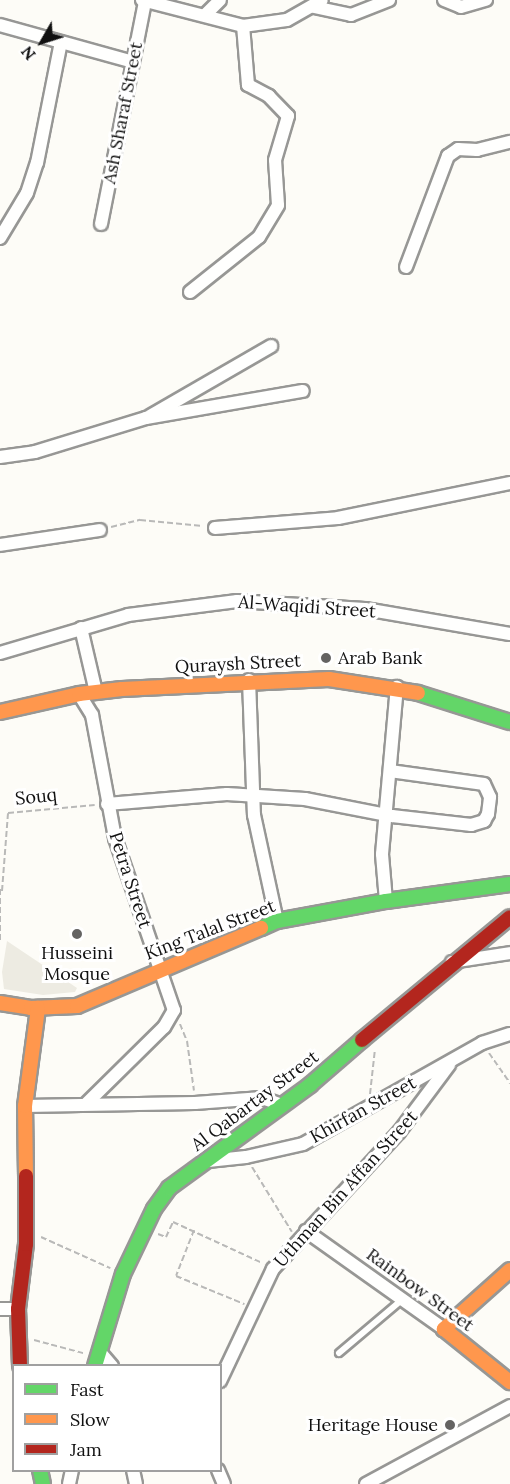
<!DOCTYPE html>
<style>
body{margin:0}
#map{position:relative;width:510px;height:1484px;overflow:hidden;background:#fdfcf7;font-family:Lora,serif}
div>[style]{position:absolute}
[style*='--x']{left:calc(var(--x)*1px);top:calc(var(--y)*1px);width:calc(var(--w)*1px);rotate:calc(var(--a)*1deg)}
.plaza>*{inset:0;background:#edebe2}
.path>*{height:2px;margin-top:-1px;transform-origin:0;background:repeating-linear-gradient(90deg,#b9b9b8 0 6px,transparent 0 9px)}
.roads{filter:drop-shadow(2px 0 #979795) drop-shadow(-2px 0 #979795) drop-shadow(0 2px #979795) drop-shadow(0 -2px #979795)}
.lane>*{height:6px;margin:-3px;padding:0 3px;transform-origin:3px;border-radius:3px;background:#fffffe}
.street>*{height:12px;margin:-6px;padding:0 6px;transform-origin:6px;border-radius:6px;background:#fffffe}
.fast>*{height:14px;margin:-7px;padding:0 7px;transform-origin:7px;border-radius:7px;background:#63d668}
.slow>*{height:14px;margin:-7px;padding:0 7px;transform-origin:7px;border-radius:7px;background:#ff974d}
.jam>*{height:14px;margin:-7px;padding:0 7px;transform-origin:7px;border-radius:7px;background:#b3261e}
.dots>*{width:16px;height:16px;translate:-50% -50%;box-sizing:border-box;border:3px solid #fff;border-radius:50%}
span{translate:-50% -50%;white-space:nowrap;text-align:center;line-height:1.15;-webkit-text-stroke:6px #fff;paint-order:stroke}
.street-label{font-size:18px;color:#111}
.poi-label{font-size:18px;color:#111}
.left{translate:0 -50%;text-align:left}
.right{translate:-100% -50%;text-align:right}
.legend{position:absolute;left:12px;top:1364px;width:210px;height:108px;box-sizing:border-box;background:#fff;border:2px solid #a0a0a0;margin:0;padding:8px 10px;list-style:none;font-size:18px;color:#111}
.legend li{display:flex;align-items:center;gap:12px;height:30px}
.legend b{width:30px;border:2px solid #a0a0a0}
.north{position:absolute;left:12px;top:12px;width:60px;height:60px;-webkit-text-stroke:4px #fff;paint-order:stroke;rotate:231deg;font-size:16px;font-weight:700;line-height:24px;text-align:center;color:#111}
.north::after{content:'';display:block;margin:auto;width:21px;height:27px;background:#111;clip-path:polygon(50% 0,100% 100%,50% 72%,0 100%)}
</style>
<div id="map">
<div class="plaza">
<i style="clip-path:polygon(7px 941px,77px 988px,75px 992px,43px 995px,4px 989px,2px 972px)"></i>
</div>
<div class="path">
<i style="--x:111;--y:527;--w:30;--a:-14"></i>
<i style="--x:140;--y:520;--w:63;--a:5.4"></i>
<i style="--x:0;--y:889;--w:54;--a:90"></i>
<i style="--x:2;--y:891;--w:78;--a:-85.6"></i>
<i style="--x:8;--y:813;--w:87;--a:-5.3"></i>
<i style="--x:180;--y:1024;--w:18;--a:68"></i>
<i style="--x:187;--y:1041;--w:50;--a:82"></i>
<i style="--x:489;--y:1053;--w:37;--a:55"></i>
<i style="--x:370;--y:1094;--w:45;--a:-83.7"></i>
<i style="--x:252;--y:1167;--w:76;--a:58.4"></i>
<i style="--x:194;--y:1230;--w:49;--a:111.4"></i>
<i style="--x:176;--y:1276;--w:74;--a:22.4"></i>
<i style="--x:158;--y:1234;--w:9;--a:21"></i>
<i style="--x:166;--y:1237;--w:17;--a:-65"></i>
<i style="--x:173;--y:1222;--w:98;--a:24.7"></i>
<i style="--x:41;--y:1237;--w:76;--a:24.2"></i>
<i style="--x:34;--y:1340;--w:51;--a:14.9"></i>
</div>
<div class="roads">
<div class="lane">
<i style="--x:339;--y:1353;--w:84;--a:-40.2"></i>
</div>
<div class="street">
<i style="--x:142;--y:0;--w:104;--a:14.4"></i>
<i style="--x:243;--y:26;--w:44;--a:-7.8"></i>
<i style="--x:287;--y:20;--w:40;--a:-29.7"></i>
<i style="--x:444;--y:0;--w:18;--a:22"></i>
<i style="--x:461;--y:7;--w:26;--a:-16"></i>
<i style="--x:314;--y:7;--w:38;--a:12"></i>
<i style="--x:351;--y:15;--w:41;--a:-21.5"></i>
<i style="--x:205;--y:15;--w:21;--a:-45"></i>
<i style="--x:0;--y:25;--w:138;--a:15.5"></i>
<i style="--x:101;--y:224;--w:226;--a:-78.8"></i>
<i style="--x:0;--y:238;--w:52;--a:-59"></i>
<i style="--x:27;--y:193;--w:32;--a:-72"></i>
<i style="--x:37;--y:163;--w:123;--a:-78.8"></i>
<i style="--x:406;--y:267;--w:119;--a:-69.3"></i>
<i style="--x:448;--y:156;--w:12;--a:-35"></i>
<i style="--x:458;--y:149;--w:19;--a:3"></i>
<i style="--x:477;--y:150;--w:34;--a:-14"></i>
<i style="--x:190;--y:292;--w:88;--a:-38.6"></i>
<i style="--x:259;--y:237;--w:37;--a:-59"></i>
<i style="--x:278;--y:205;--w:45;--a:-93.8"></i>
<i style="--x:275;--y:160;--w:46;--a:-73.5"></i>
<i style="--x:288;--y:116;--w:28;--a:-134"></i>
<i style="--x:269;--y:96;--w:24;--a:-152"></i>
<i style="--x:248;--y:85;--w:59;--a:-94.8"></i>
<i style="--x:150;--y:416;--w:140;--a:-30"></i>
<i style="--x:0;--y:457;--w:35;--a:-8"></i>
<i style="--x:35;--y:452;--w:116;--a:-17"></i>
<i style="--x:146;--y:418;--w:159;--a:-9.8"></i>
<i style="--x:215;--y:528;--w:123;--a:-4.6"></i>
<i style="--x:338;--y:518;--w:176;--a:-11.5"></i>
<i style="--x:0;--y:545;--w:101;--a:-8.5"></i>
<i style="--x:81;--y:628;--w:66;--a:76.8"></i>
<i style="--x:0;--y:653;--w:134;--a:-16.5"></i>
<i style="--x:128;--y:615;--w:110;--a:-7.3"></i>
<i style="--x:237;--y:601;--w:128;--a:3.6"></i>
<i style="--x:365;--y:609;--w:147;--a:9.8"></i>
<i style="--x:249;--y:680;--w:135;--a:87.9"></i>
<i style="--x:254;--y:815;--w:108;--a:77.8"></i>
<i style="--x:79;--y:694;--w:25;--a:58"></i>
<i style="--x:92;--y:715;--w:125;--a:79.4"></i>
<i style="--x:115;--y:838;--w:182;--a:71.1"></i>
<i style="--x:174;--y:1010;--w:20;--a:120"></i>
<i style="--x:164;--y:1027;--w:110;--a:135.4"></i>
<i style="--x:107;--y:804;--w:120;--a:-4.8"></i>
<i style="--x:227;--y:794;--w:78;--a:3.7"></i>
<i style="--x:305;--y:799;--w:89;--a:11.1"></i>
<i style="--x:392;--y:816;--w:80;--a:6.5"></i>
<i style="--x:471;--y:825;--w:14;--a:-17"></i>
<i style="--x:484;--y:821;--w:8;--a:-60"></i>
<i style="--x:488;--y:814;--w:17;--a:-83"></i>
<i style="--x:490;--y:797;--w:14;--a:-115"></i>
<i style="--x:484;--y:784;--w:95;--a:-172.1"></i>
<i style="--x:386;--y:901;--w:47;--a:-94.9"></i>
<i style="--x:382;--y:854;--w:168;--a:-84.9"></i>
<i style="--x:452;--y:962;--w:59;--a:-8.8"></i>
<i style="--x:25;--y:1106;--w:170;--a:-1"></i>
<i style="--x:195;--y:1103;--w:67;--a:-4.3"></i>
<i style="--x:262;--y:1098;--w:21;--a:19"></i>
<i style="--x:208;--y:1161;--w:38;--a:-6"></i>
<i style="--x:246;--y:1157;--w:58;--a:-12.8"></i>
<i style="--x:303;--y:1144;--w:206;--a:-29.4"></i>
<i style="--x:482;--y:1043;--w:29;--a:-18"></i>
<i style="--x:306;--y:1231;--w:169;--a:35.4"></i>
<i style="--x:0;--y:1309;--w:18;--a:0"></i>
<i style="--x:99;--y:1351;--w:20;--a:49"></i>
<i style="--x:220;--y:1381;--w:124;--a:-64.7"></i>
<i style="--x:273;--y:1269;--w:186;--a:-47.4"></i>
<i style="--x:399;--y:1132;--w:84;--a:-53.3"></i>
<i style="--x:133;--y:1470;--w:14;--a:78"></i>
<i style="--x:218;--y:1470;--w:15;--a:67"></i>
<i style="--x:69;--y:1484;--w:14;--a:-78"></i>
<i style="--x:366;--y:1484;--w:164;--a:-28.4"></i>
</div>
<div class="fast">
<i style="--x:418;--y:693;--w:96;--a:17.5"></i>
<i style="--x:261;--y:928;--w:17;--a:-24"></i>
<i style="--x:277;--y:921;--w:111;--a:-10.4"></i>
<i style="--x:386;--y:901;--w:125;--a:-7.8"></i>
<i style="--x:95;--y:1366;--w:96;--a:-73.1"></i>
<i style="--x:123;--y:1274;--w:72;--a:-64.5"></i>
<i style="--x:154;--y:1209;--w:26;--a:-54"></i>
<i style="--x:169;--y:1188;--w:175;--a:-36.1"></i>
<i style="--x:310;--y:1085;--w:69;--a:-40.9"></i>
<i style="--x:40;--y:1470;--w:14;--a:78"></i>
</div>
<div class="slow">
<i style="--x:0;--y:712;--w:81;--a:-12.8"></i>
<i style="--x:79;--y:694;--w:43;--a:-6.6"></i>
<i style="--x:122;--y:689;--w:207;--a:-2.8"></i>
<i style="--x:329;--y:679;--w:90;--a:8.9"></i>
<i style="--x:0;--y:1003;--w:31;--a:9"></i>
<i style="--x:31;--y:1008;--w:46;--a:-2.5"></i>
<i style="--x:77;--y:1006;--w:200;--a:-23"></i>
<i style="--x:26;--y:1176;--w:70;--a:-90.8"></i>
<i style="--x:25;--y:1106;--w:99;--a:-82.4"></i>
<i style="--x:510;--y:1270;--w:89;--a:138.2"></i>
<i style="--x:444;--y:1329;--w:85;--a:38.8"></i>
</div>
<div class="jam">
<i style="--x:362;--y:1040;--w:192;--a:-39.7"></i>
<i style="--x:20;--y:1366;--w:57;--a:-92"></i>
<i style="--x:18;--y:1309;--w:65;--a:-83"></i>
<i style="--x:26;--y:1244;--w:68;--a:-90"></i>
</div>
</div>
<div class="dots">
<i style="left:326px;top:658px;background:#646362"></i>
<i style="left:77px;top:934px;background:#646362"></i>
<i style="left:450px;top:1425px;background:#646362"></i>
</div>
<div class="street-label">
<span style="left:123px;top:113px;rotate:-79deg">Ash Sharaf Street</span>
<span style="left:307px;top:607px;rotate:4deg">Al-Waqidi Street</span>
<span style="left:238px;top:664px;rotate:-3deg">Quraysh Street</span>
<span style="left:36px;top:797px;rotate:-6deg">Souq</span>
<span style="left:130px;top:880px;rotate:72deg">Petra Street</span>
<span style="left:210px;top:930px;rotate:-21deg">King Talal Street</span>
<span style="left:255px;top:1101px;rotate:-37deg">Al Qabartay Street</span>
<span style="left:363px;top:1110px;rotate:-29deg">Khirfan Street</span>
<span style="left:346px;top:1189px;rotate:-48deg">Uthman Bin Affan Street</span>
<span style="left:420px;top:1290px;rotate:36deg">Rainbow Street</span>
</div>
<div class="poi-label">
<span class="left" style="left:338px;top:658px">Arab Bank</span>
<span style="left:77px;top:964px">Husseini<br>Mosque</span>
<span class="right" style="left:438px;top:1425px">Heritage House</span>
</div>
<ul class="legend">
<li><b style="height:8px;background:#63d668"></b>Fast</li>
<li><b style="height:8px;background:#ff974d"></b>Slow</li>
<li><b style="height:8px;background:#b3261e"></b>Jam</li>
</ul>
<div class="north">N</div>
</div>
